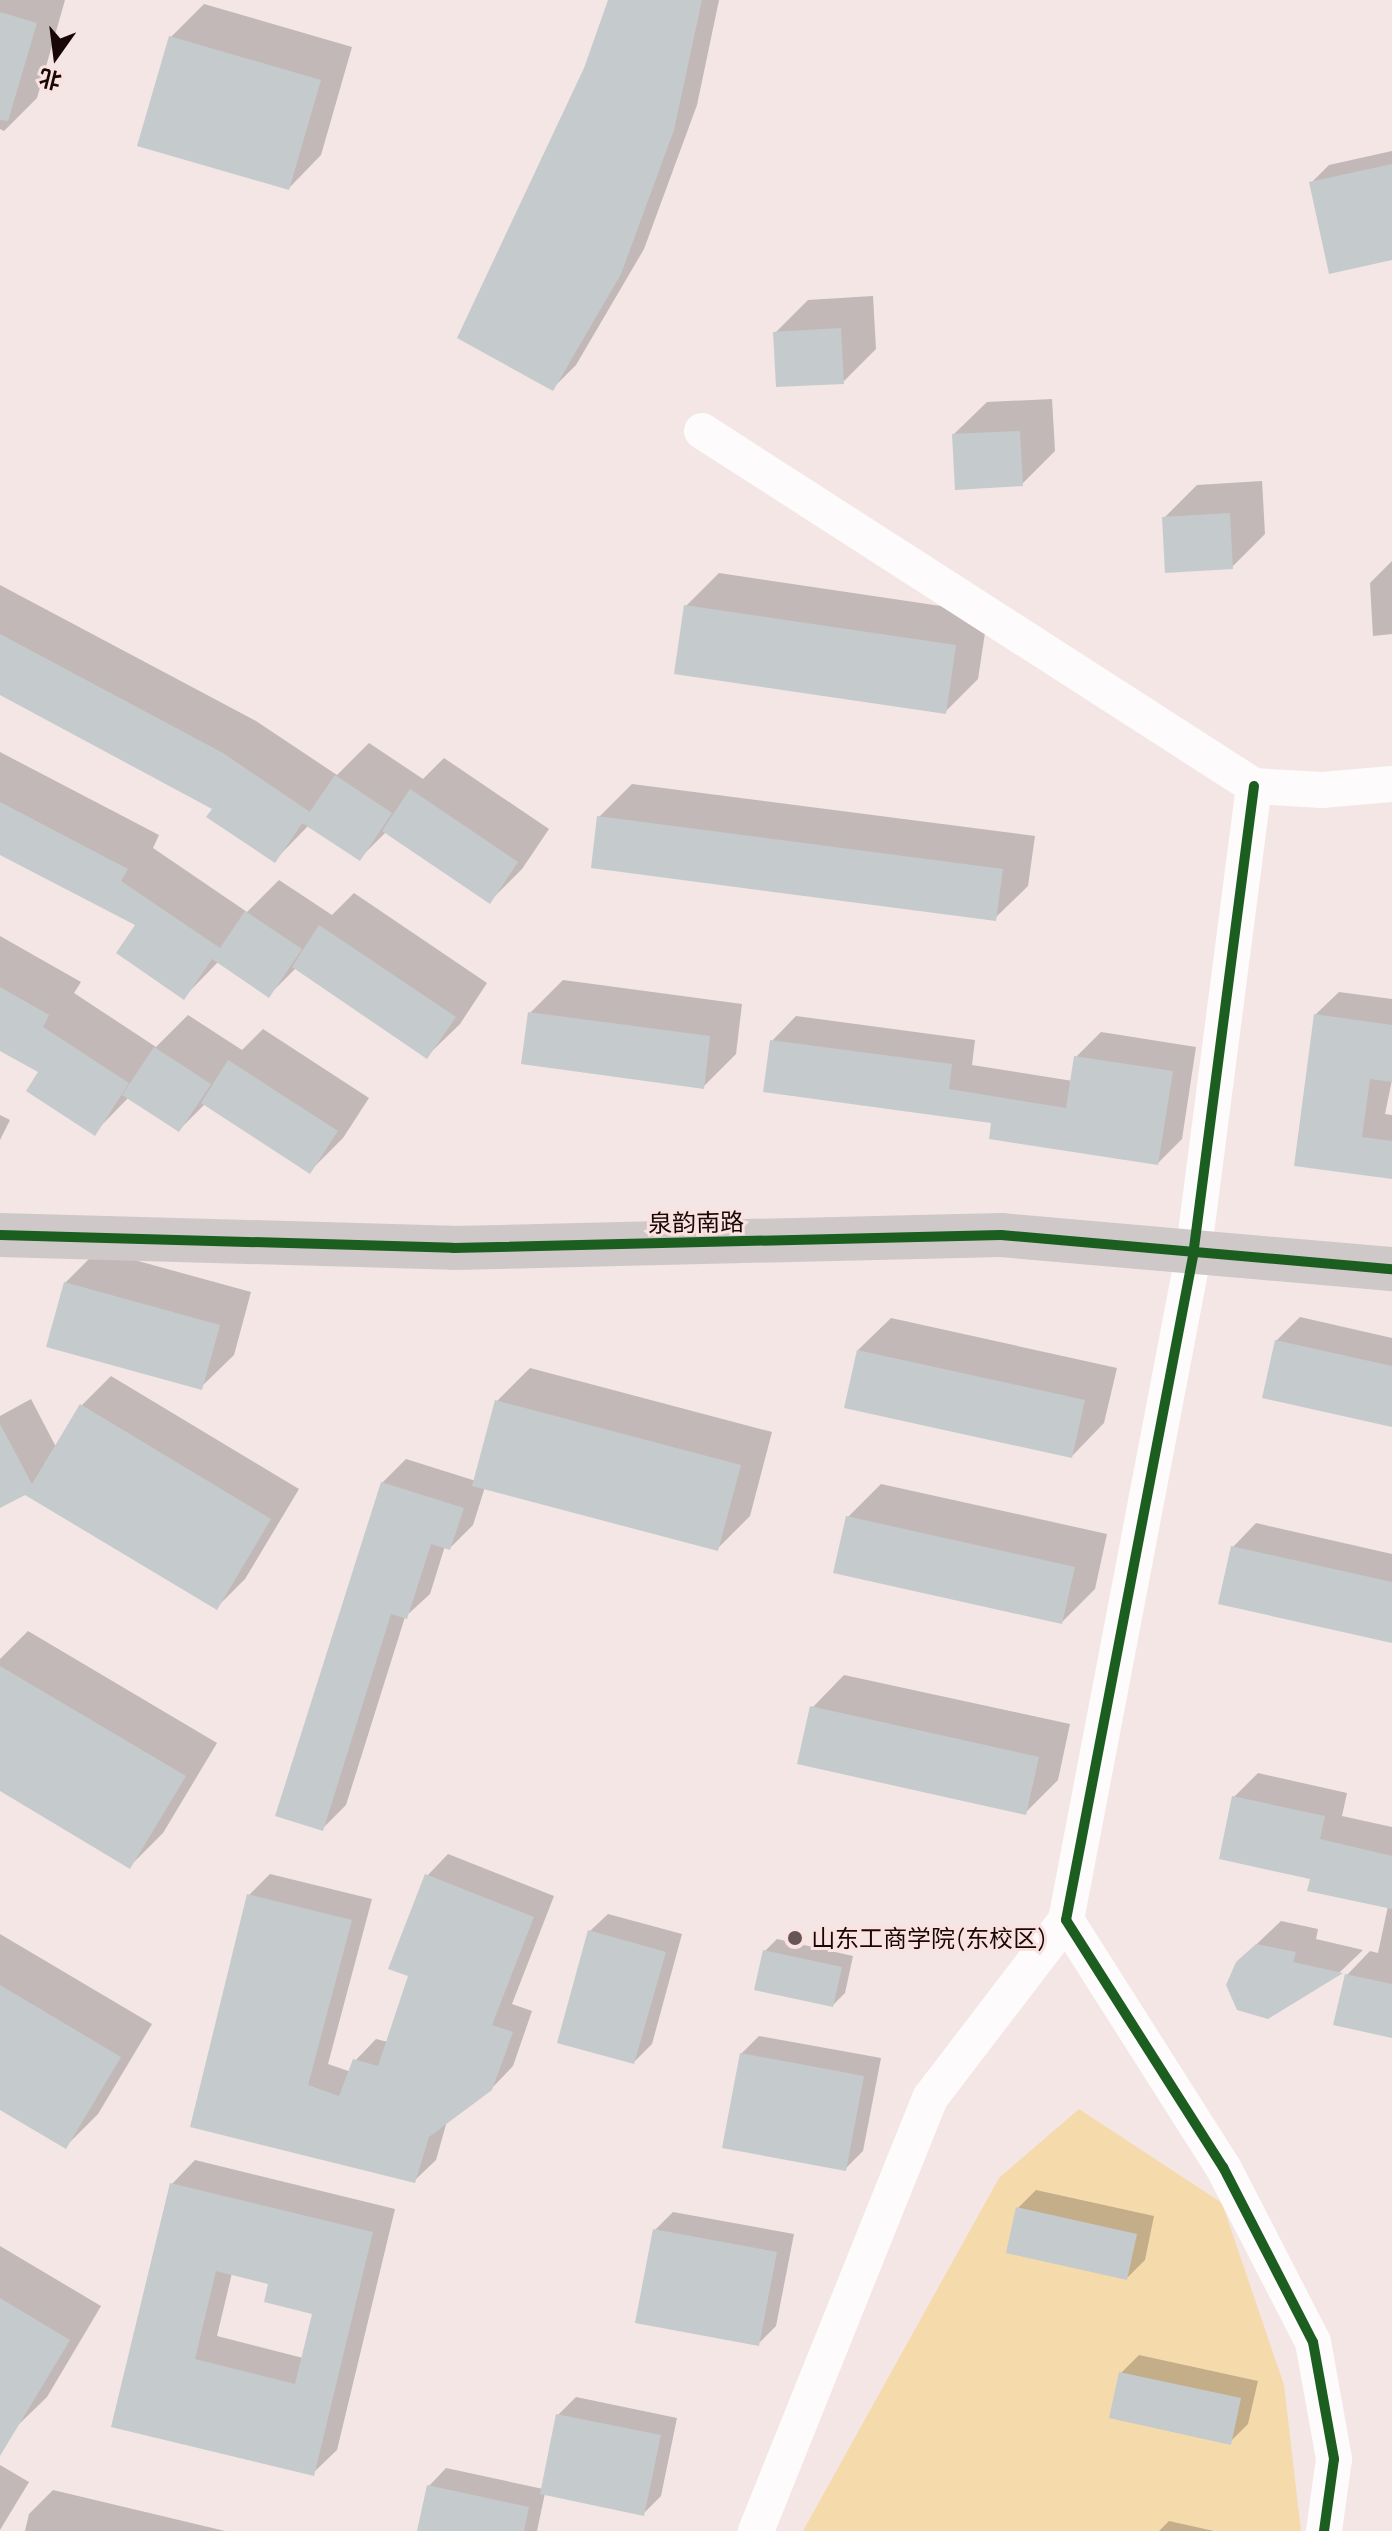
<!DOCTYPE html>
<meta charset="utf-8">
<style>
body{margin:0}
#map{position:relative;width:1392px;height:2531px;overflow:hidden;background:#f3e6e5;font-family:Manrope,"Noto Sans SC",sans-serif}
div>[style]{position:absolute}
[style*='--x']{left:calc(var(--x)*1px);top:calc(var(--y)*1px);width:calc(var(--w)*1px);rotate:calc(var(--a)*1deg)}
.green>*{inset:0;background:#f5daac}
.shadow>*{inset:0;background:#0003}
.building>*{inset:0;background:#c5cbcc}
.street>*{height:36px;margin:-18px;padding:0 18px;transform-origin:18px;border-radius:18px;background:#fdfbfb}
.secondary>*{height:44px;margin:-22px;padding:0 22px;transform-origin:22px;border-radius:22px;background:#cfc8c8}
.cycleway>*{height:10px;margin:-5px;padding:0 5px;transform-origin:5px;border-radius:5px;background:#1b5e20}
.dots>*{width:22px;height:22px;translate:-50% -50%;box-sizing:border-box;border:4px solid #f9e2df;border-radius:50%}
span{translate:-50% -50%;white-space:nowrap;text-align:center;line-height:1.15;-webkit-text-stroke:6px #f9e2df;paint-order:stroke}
.street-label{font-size:24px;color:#190706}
.poi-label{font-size:24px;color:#190706}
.left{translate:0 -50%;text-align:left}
.north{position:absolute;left:16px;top:16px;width:80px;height:80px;-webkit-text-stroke:6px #f9e2df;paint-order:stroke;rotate:194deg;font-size:22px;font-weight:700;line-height:32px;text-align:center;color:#190706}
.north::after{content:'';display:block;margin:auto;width:28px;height:36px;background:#190706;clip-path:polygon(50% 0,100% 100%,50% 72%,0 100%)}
</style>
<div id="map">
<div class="green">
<i style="clip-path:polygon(1079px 2109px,1222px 2203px,1284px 2385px,1301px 2531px,803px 2531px,999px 2178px)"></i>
</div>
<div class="shadow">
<i style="clip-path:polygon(0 0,65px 0,37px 98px,4px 131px,0 129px)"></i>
<i style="clip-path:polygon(611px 0,719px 0,697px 105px,644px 249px,576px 365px,553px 388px,585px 69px)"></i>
<i style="clip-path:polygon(204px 4px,352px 47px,321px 155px,289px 188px,171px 37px)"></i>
<i style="clip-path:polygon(1392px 151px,1392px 258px,1311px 183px,1329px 165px)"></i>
<i style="clip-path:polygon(873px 296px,876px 349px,843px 382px,775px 333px,808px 300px)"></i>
<i style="clip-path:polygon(1052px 399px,1055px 451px,1022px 484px,954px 434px,987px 402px)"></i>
<i style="clip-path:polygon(1262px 481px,1265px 534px,1232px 567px,1164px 518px,1197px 485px)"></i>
<i style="clip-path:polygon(1392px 561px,1392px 634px,1373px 636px,1370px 583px)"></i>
<i style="clip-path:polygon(719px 573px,988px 613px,978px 679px,945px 712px,686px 606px)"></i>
<i style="clip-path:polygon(0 585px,256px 721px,337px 775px,369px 743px,423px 779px,444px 758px,549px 829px,522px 869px,490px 901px,386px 832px,359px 859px,309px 825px,274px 861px,215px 808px,0 693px)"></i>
<i style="clip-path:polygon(0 752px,159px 835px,153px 848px,247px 912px,279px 880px,332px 915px,354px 893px,487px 983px,460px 1024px,427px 1056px,296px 968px,269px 995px,219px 961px,184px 997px,138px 925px,0 852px)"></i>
<i style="clip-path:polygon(632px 784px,1035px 836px,1028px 886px,995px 918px,599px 817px)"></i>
<i style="clip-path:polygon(0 936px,81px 982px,74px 993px,156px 1047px,188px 1015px,242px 1050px,263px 1029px,369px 1098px,343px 1138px,310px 1171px,206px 1103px,179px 1130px,129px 1097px,94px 1133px,41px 1072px,0 1049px)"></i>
<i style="clip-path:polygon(563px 980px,742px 1004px,736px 1054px,703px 1087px,530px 1013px)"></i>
<i style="clip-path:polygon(1339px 992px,1392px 999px,1392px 1080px,1385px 1114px,1392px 1115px,1392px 1177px,1296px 1164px,1315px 1015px)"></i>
<i style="clip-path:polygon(796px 1016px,975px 1040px,972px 1065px,1073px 1081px,1076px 1057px,1101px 1032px,1196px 1047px,1182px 1139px,1158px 1163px,994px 1121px,772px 1041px)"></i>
<i style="clip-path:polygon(0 1115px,10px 1120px,0 1140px)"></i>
<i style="clip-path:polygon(98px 1250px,251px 1292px,234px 1355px,201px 1387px,65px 1283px)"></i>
<i style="clip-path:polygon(1300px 1317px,1392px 1338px,1392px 1424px,1276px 1341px)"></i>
<i style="clip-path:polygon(891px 1318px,1117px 1368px,1104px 1423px,1072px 1456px,858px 1350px)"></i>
<i style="clip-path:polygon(530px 1368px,772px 1432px,750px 1516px,717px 1549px,485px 1487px,473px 1525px,450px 1548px,445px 1546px,430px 1594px,405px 1617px,346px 1805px,322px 1829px,382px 1483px,406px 1459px,476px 1481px,497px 1401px)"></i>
<i style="clip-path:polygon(111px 1376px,299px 1489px,245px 1579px,216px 1608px,25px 1493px,0 1506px,0 1416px,31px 1399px,56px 1447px,82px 1405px)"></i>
<i style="clip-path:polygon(881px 1484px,1107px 1534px,1095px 1589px,1062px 1622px,848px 1517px)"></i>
<i style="clip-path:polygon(1256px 1523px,1392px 1554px,1392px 1641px,1233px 1547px)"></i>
<i style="clip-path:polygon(28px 1631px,217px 1743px,163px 1833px,130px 1866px,0 1788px,0 1659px)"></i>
<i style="clip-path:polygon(844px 1675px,1070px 1724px,1058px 1780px,1025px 1813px,812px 1708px)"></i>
<i style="clip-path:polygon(1258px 1773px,1347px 1793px,1342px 1816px,1392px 1827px,1392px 2036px,1347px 1975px,1370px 1951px,1378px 1953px,1388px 1906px,1312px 1877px,1234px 1797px)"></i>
<i style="clip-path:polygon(448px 1854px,554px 1896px,512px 2004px,532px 2011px,513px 2066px,491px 2089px,447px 2121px,436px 2160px,414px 2181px,193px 2125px,249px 1895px,270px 1874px,372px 1899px,328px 2064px,351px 2072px,355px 2061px,376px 2039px,388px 2042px,411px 1975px,427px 1876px)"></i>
<i style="clip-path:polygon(608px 1914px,682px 1934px,652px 2044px,634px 2062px,590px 1931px)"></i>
<i style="clip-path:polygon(1281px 1921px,1318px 1929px,1316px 1939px,1363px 1950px,1341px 1971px,1268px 2017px,1237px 1963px)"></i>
<i style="clip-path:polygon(0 1934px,152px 2024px,98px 2114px,65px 2147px,0 2108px)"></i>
<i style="clip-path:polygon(777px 1939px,853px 1956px,845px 1993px,833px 2005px,765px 1951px)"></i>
<i style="clip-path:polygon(759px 2036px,881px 2058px,863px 2151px,845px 2169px,741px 2054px)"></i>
<i style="clip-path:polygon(evenodd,195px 2160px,395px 2209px,337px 2450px,313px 2473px,114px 2425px,172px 2184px,195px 2160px,232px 2273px,271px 2283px,314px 2313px,303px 2358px,217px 2336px,232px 2273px)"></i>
<i style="clip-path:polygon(1036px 2190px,1154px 2216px,1145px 2260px,1127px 2278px,1018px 2208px)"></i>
<i style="clip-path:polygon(673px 2212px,794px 2234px,776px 2326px,758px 2344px,655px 2230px)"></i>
<i style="clip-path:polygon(0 2246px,101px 2306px,47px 2397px,14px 2429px,0 2421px)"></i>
<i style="clip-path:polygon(1139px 2355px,1258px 2381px,1248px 2424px,1230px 2442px,1121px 2373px)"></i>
<i style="clip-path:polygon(576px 2397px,677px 2418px,661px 2496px,643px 2514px,545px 2493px,537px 2531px,419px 2531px,429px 2486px,446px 2468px,543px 2489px,558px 2415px)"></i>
<i style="clip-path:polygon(0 2465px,29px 2482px,0 2530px)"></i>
<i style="clip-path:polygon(53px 2490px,225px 2531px,25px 2531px,29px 2514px)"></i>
<i style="clip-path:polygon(1169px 2521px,1214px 2531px,1159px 2531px)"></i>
</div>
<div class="building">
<i style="clip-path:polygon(608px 0,702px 0,674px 130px,621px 274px,553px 391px,457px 338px,584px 68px)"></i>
<i style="clip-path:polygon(0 12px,37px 23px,8px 121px,0 120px)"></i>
<i style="clip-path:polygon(169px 36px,321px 80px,289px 190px,137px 146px)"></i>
<i style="clip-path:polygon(1392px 164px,1392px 260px,1329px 274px,1309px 182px)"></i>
<i style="clip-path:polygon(841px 328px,844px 384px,776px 387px,773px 332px)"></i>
<i style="clip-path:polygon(1020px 431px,1023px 486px,955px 490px,952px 434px)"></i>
<i style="clip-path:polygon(1230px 513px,1233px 569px,1165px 573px,1162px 517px)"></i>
<i style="clip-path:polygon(684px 605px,956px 645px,946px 714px,674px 674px)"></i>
<i style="clip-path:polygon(0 634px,223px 753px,310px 812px,275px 863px,206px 817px,212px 809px,0 695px)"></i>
<i style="clip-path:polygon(335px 775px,392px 813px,360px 861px,302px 823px)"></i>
<i style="clip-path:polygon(410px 789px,518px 862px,490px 904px,382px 831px)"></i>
<i style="clip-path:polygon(0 802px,128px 869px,121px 881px,220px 948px,245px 911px,302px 949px,269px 998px,212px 959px,184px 1000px,116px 953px,135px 925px,0 855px)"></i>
<i style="clip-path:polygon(597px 816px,1003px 869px,996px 921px,591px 868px)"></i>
<i style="clip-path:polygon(319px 925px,456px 1017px,427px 1059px,292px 967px)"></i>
<i style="clip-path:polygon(0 987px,49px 1015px,43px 1027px,129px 1083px,95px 1136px,26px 1091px,38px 1072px,0 1051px)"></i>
<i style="clip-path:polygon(528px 1012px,710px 1036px,704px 1089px,521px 1064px)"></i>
<i style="clip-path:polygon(1314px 1014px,1392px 1025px,1392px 1082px,1370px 1079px,1362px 1137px,1392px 1141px,1392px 1179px,1294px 1166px)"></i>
<i style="clip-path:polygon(770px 1040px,952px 1064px,949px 1089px,1066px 1108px,1074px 1056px,1173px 1071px,1158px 1165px,989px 1139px,991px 1123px,763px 1092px)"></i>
<i style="clip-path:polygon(154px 1047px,211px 1084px,179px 1132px,122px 1095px)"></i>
<i style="clip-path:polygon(228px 1060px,338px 1131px,310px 1174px,201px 1103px)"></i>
<i style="clip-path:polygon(64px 1282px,220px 1325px,202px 1390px,46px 1347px)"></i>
<i style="clip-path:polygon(1275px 1340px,1392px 1366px,1392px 1427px,1262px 1398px)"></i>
<i style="clip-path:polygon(857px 1350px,1085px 1400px,1072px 1458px,844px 1408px)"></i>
<i style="clip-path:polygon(495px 1400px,741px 1465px,718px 1551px,472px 1486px)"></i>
<i style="clip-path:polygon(80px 1404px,271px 1519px,217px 1610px,25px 1495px,0 1508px,0 1424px,32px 1484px)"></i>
<i style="clip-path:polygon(381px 1482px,464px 1508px,450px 1550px,431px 1544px,407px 1619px,391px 1614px,323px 1831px,275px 1816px)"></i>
<i style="clip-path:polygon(846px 1516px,1075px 1567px,1062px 1624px,833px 1573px)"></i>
<i style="clip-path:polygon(1231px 1546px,1392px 1582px,1392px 1643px,1218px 1604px)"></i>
<i style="clip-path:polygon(0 1666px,186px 1776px,130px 1869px,0 1791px)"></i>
<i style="clip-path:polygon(810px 1706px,1039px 1757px,1026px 1815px,797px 1764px)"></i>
<i style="clip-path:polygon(1232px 1796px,1325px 1816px,1320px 1839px,1392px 1856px,1392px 1909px,1307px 1891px,1310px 1879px,1219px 1859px)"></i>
<i style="clip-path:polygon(425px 1874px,534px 1917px,492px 2025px,513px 2032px,492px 2090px,429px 2137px,415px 2183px,190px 2127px,247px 1894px,352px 1920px,308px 2085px,339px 2096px,353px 2059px,378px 2066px,408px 1976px,388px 1969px)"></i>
<i style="clip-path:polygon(588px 1930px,666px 1952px,634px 2064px,557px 2043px)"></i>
<i style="clip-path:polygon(1256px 1944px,1296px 1952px,1293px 1962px,1343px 1973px,1268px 2019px,1237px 2010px,1226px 1985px,1236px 1962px)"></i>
<i style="clip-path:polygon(763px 1950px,842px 1967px,833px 2007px,754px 1990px)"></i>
<i style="clip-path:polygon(1345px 1974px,1392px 1984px,1392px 2038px,1333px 2025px)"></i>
<i style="clip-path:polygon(0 1985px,121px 2057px,66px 2149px,0 2110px)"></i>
<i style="clip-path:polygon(740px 2053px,864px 2076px,846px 2171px,722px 2148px)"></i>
<i style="clip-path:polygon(evenodd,170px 2183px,373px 2232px,314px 2476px,111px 2427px,170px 2183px,216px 2271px,268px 2284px,264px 2302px,312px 2314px,295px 2384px,195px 2359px,216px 2271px)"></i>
<i style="clip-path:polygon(1016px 2207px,1137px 2234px,1127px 2280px,1006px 2253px)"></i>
<i style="clip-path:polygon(653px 2229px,777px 2252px,759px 2346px,635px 2323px)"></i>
<i style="clip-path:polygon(0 2298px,70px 2340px,0 2456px)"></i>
<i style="clip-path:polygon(1119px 2372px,1241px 2398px,1231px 2445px,1109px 2418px)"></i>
<i style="clip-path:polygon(556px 2414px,661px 2435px,644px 2516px,540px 2494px)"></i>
<i style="clip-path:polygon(427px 2485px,529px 2507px,524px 2531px,417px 2531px)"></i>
</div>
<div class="street">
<i style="--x:702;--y:431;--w:656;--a:32.75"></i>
<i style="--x:1254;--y:786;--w:68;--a:3.4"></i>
<i style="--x:1322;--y:790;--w:70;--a:-4.9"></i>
<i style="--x:1254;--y:786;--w:469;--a:97.4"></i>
<i style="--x:1194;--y:1251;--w:681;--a:100.83"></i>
<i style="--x:1066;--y:1920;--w:293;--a:57.6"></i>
<i style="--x:1223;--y:2167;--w:197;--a:62.8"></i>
<i style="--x:1313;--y:2342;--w:119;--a:79.8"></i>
<i style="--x:1334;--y:2459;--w:73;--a:97.9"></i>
<i style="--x:756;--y:2531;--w:467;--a:-68.1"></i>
<i style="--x:930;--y:2098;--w:224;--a:-52.6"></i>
</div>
<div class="secondary">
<i style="--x:0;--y:1235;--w:453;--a:1.6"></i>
<i style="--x:453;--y:1248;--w:548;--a:-1.36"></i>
<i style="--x:1001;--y:1235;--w:392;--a:5"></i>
</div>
<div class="cycleway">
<i style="--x:1254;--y:786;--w:469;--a:97.4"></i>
<i style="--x:1194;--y:1251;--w:681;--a:100.83"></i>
<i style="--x:1066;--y:1920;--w:293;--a:57.6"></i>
<i style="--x:1223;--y:2167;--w:197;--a:62.8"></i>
<i style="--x:1313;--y:2342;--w:119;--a:79.8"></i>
<i style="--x:1334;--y:2459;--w:73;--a:97.9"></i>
<i style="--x:0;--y:1235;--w:453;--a:1.6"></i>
<i style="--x:453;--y:1248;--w:548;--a:-1.36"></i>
<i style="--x:1001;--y:1235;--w:392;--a:5"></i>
</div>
<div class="dots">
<i style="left:795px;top:1938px;background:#655554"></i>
</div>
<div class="street-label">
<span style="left:696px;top:1222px;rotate:-1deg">泉韵南路</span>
</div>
<div class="poi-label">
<span class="left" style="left:811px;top:1938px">山东工商学院(东校区)</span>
</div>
<div class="north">北</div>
</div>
